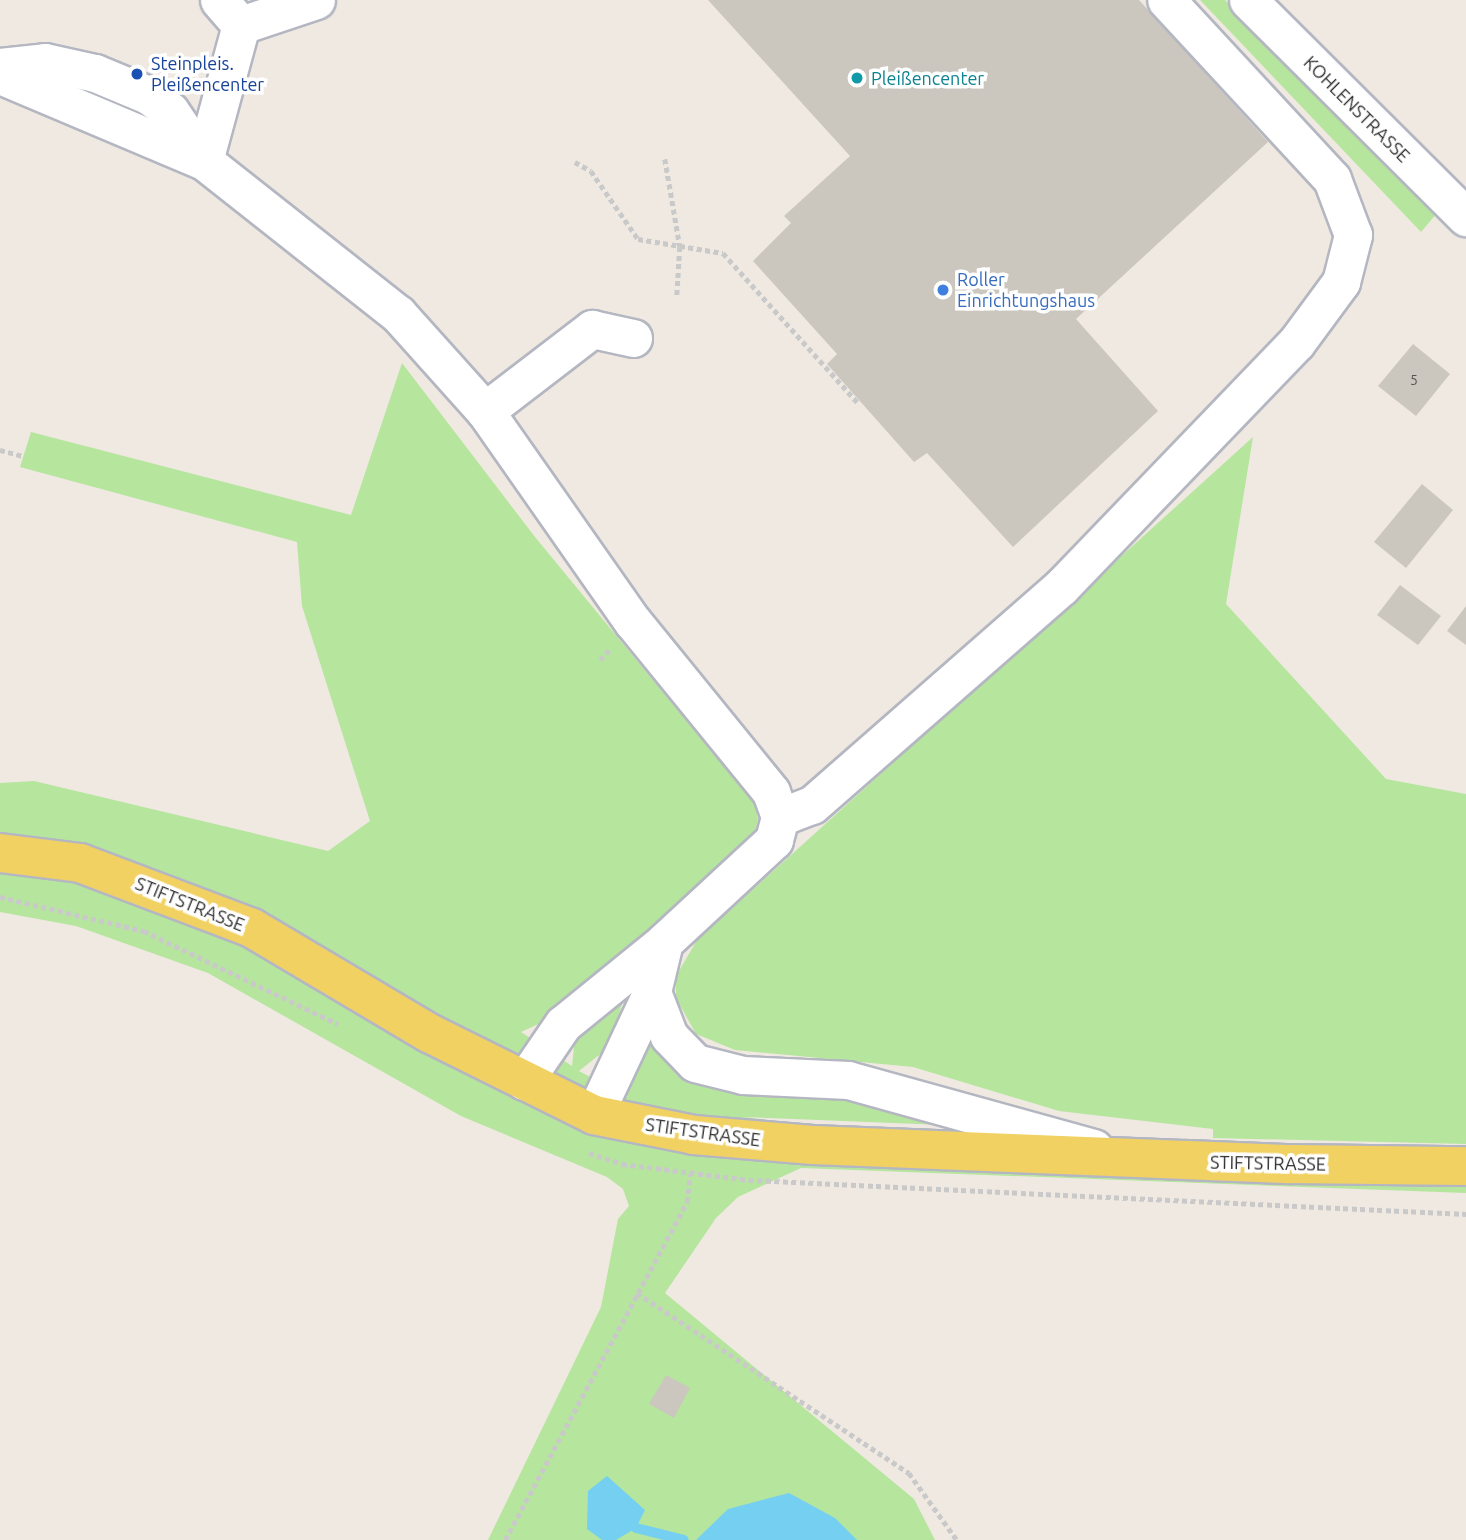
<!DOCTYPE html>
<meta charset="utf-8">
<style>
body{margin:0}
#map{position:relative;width:1466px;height:1540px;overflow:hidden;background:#efe9e1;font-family:Ubuntu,sans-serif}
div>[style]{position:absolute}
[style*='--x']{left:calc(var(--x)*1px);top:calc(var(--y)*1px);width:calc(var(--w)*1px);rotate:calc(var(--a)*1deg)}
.green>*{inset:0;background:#b6e59e}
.water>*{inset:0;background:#75cff0}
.stream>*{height:10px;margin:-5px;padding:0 5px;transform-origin:5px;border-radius:5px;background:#75cff0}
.building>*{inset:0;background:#cbc7bf}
.path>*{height:4.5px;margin-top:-2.25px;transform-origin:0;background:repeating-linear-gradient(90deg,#c9c9c9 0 5px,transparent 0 8.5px)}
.roads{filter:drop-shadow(2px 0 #b4b7c1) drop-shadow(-2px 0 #b4b7c1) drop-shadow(0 2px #b4b7c1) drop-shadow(0 -2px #b4b7c1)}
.minor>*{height:37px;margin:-18.5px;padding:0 18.5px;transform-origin:18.5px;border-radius:18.5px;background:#fff}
.major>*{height:38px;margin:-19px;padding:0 19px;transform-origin:19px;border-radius:19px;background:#f2d163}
.dots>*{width:19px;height:19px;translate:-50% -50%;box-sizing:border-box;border:4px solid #fff;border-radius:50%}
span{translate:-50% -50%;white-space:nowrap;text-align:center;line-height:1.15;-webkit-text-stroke:7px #fff;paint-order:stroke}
.number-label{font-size:14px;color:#555452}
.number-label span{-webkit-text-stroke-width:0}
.transit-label{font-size:18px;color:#164399}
.left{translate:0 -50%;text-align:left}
.culture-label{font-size:18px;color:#0d838f}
.street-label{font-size:18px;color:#2e2e2e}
.shop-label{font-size:18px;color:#366cbe}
</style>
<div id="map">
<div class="green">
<i style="clip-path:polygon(1200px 0,1225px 0,1438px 212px,1421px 232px)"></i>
<i style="clip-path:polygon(402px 363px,535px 537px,755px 804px,758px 820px,752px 842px,549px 1019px,521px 1032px,572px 1066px,575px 1038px,626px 991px,609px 1047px,579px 1071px,628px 1097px,625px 1092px,646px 1039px,943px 1125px,744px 1117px,1113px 1164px,1466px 1178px,1466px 1193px,801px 1168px,738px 1197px,716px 1218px,665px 1293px,914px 1499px,935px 1540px,488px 1540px,601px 1307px,618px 1219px,629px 1206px,623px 1189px,607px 1177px,461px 1116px,208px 973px,76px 926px,0 912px,0 783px,34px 781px,328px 851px,370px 821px,302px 606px,297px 542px,20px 467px,31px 432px,351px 515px)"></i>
<i style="clip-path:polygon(1253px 437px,1226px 604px,1386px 779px,1466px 794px,1466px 1144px,1213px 1138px,1213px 1129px,1059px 1111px,913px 1067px,735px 1050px,696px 1034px,676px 998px,676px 976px,697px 940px)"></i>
</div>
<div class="water">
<i style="clip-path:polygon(607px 1476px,645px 1510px,636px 1528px,616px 1540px,602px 1540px,587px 1529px,588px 1491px)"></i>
<i style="clip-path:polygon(789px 1493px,835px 1518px,857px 1540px,696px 1540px,728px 1509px)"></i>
</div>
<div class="stream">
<i style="--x:636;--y:1528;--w:49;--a:14"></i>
</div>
<div class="building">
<i style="clip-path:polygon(708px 0,1139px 0,1268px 142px,1076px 319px,1158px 411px,1013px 547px,927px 453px,914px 462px,827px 364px,837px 354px,753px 261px,791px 223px,784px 216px,850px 156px)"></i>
<i style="clip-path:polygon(1413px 344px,1450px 374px,1416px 416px,1378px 386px)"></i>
<i style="clip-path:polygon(1422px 484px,1453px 510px,1406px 568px,1374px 542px)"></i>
<i style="clip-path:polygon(1400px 585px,1441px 616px,1418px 645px,1377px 615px)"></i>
<i style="clip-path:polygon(1466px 606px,1466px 645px,1447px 631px)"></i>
<i style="clip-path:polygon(666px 1375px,690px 1388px,674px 1418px,649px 1404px)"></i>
</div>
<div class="path">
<i style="--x:665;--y:159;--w:89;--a:80.3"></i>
<i style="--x:680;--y:247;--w:49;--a:93.5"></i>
<i style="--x:575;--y:162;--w:18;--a:29"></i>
<i style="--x:591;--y:171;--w:83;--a:55.3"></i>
<i style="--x:638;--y:239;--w:86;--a:9.4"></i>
<i style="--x:723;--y:253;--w:202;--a:48"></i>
<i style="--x:0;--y:450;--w:24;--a:15"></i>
<i style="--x:600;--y:660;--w:15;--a:-48"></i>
<i style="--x:0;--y:897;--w:148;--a:13.3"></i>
<i style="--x:144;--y:931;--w:215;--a:25.6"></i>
<i style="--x:589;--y:1153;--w:35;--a:18"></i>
<i style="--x:622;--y:1164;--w:128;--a:7.2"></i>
<i style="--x:749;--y:1180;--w:718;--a:2.71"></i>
<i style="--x:637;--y:1293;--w:326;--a:33.5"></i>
<i style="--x:909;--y:1473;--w:82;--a:54.4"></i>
<i style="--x:505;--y:1540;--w:384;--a:-61.7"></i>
<i style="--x:687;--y:1202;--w:28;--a:-84"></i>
</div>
<div class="roads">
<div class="minor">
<i style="--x:219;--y:0;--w:33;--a:49"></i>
<i style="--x:1248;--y:0;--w:308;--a:44.9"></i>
<i style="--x:0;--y:67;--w:45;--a:-6.3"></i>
<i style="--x:45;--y:62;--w:51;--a:12.4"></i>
<i style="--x:95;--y:73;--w:57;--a:22.5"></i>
<i style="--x:148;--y:95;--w:27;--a:36"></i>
<i style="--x:170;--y:111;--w:60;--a:55.8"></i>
<i style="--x:204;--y:161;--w:247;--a:38.3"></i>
<i style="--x:398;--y:314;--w:130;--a:48.1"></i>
<i style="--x:485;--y:411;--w:258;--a:55"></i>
<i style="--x:633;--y:622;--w:219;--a:50.9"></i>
<i style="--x:771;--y:792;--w:27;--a:70"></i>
<i style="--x:780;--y:817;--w:24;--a:105"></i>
<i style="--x:774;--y:840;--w:150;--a:137.2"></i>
<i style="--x:664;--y:942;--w:130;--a:140.9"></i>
<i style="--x:563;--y:1024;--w:69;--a:124.4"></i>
<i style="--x:0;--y:75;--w:221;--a:22.9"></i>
<i style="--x:204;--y:161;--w:141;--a:-74.8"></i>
<i style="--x:241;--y:25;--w:79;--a:-18.4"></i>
<i style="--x:485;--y:411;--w:135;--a:-37.5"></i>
<i style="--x:592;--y:329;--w:42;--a:12.4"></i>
<i style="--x:780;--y:817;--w:34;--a:-21"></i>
<i style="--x:812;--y:805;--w:331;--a:-41.2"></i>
<i style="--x:1061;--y:587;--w:339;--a:-46.1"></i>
<i style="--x:1296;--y:343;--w:76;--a:-53.6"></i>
<i style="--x:1341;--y:282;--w:49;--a:-75.7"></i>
<i style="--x:1353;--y:235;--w:60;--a:-110.6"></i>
<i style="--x:1332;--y:179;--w:244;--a:-132.8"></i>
<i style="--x:664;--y:942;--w:51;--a:103.5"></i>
<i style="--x:652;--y:992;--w:47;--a:68.9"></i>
<i style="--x:669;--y:1036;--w:37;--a:46"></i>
<i style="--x:695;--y:1063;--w:49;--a:14"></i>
<i style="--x:743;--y:1075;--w:105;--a:2.7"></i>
<i style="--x:848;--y:1080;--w:255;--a:15.5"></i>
<i style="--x:594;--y:1115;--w:136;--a:-64.8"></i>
</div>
<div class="major">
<i style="--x:0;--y:853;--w:81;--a:7.1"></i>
<i style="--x:80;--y:863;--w:184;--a:20.7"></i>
<i style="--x:252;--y:928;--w:206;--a:30.7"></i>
<i style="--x:429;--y:1033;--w:184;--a:26.4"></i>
<i style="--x:594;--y:1115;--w:102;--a:11.3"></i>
<i style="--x:694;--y:1135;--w:119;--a:4.8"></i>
<i style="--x:813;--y:1145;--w:479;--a:2.3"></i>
<i style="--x:1292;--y:1164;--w:174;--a:0.7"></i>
</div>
</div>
<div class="dots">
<i style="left:137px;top:74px;background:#1a4fb4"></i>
<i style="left:857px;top:78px;background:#0f9aa8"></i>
<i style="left:943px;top:290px;background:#3f7fe0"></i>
</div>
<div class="number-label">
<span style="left:1414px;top:380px">5</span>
</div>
<div class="transit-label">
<span class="left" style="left:151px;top:74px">Steinpleis.<br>Pleißencenter</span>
</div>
<div class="culture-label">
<span class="left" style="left:871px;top:78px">Pleißencenter</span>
</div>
<div class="street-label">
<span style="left:1357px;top:109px;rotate:45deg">KOHLENSTRASSE</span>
<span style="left:190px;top:904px;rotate:22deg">STIFTSTRASSE</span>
<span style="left:703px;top:1132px;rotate:8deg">STIFTSTRASSE</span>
<span style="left:1268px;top:1163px;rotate:1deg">STIFTSTRASSE</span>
</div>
<div class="shop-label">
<span class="left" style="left:957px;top:290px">Roller<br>Einrichtungshaus</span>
</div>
</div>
